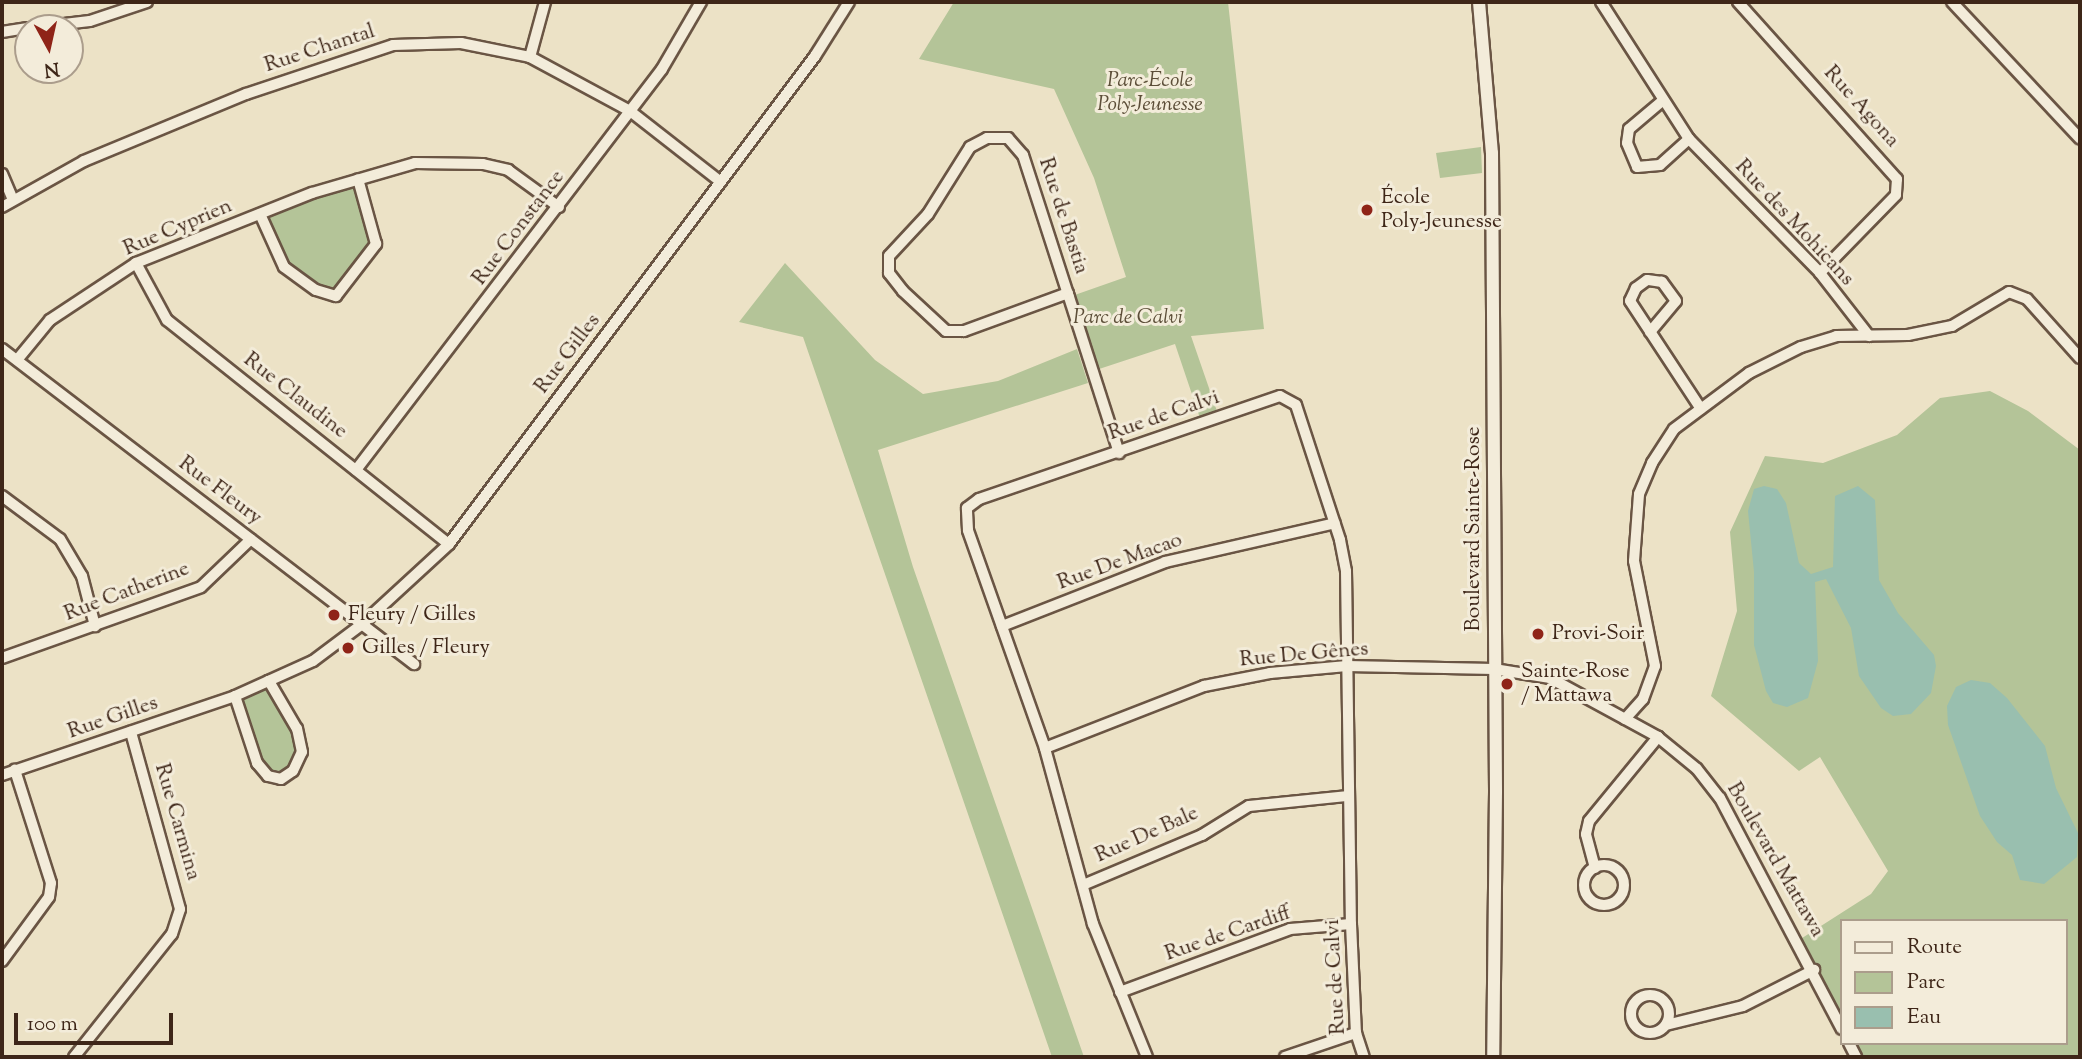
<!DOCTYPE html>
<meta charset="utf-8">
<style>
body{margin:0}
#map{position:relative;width:2082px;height:1059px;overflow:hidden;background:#ece2c6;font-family:"Sorts Mill Goudy",serif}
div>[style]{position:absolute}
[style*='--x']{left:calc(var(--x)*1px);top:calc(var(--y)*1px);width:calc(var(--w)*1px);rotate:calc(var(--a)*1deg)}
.green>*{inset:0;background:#b4c498}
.water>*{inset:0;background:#99bfaf}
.roads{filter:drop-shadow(2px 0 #6a5544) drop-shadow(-2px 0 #6a5544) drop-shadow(0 2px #6a5544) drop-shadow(0 -2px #6a5544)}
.minor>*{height:10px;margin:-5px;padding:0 5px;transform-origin:5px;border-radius:5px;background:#f3ecda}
.minor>.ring{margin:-5px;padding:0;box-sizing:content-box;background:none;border:10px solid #f3ecda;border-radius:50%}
.tertiary>*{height:12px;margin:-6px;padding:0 6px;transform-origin:6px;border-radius:6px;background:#f3ecda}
.dots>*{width:19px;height:19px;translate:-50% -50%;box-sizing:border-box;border:4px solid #f3ecda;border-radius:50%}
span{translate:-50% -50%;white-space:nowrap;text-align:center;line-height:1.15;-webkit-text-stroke:6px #f3ecda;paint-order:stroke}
.street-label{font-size:21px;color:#3e2618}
.park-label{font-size:21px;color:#5c4e38;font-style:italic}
.poi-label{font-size:21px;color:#3e2618}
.left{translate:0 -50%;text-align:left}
.frame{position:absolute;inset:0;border:4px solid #3e2618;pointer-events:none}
.legend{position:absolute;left:1840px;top:919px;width:228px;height:126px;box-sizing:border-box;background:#f3ecda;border:2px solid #ab9d8c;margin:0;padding:9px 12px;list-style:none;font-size:21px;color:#3e2618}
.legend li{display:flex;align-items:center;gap:14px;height:35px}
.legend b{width:35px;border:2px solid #ab9d8c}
.north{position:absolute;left:14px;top:14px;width:70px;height:70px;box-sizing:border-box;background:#f3ecda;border:2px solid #ab9d8c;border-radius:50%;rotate:172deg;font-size:19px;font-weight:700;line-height:28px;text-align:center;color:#3e2618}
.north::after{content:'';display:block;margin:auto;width:24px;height:32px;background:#8f2418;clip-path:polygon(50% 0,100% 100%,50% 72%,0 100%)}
.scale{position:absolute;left:14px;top:1013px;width:159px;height:32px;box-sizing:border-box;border:4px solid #3e2618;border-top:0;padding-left:9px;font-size:21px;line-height:24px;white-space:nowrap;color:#3e2618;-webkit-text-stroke:5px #f3ecda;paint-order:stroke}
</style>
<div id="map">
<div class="green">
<i style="clip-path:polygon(954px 2px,1228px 2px,1264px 329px,1191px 336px,1219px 417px,1202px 424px,1175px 344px,1093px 371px,1069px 297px,1126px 277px,1094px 178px,1054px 89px,919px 59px)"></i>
<i style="clip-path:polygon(1481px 147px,1482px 173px,1440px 178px,1436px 153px)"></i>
<i style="clip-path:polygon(358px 179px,376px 244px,336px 296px,284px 267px,260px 214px)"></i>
<i style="clip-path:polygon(785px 263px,875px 360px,923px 394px,998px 381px,1077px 349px,1088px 383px,878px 450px,913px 567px,1084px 1057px,1052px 1057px,803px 337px,739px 322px)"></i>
<i style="clip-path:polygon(1990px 391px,2028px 411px,2080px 450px,2080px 1057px,1855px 1057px,1849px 1043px,2066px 1043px,2066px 921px,1842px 921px,1842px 1030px,1799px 940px,1871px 894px,1888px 871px,1820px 757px,1799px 771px,1711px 696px,1737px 611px,1730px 532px,1765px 456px,1823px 463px,1897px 435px,1940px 398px)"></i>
<i style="clip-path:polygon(269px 681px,297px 729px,302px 752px,281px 779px,257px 763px,235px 696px)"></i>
</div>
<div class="water">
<i style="clip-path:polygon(1764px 486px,1777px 489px,1786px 503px,1799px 563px,1811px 574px,1833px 567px,1835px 496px,1858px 486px,1875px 500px,1879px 580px,1898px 613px,1934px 655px,1936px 666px,1931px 693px,1911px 714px,1893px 716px,1881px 708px,1859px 676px,1851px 628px,1826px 579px,1815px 582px,1818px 661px,1808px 698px,1787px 707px,1773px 703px,1766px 691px,1754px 645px,1754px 572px,1748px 511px,1754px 489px)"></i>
<i style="clip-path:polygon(1971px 680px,1990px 683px,2007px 698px,2045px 746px,2056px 788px,2078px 833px,2077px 857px,2044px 884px,2020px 880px,2012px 855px,1997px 842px,1980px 816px,1948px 725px,1947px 706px,1956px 687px)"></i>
</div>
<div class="roads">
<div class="minor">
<i style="--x:1601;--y:2;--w:163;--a:57.3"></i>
<i style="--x:1689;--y:139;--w:187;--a:45.6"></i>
<i style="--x:1820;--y:273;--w:80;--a:52.1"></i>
<i style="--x:1738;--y:2;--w:238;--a:48.1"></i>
<i style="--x:1897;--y:179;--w:16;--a:94"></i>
<i style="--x:1896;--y:195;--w:109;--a:134.3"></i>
<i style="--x:1952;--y:2;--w:187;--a:46.9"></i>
<i style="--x:30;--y:28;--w:60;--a:-6.7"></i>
<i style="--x:90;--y:21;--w:60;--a:-18.4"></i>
<i style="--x:2;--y:32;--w:26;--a:-9"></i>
<i style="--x:530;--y:57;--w:57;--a:-74.7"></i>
<i style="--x:1661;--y:102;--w:42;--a:139.8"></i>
<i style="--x:1629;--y:129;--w:14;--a:98"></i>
<i style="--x:1627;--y:143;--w:26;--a:67"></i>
<i style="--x:1637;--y:167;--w:23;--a:-5"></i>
<i style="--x:1660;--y:165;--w:39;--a:-42"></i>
<i style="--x:2;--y:174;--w:28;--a:67"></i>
<i style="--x:2;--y:207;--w:94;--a:-29.3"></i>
<i style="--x:84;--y:161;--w:175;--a:-22.5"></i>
<i style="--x:246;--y:94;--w:155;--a:-18.4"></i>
<i style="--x:393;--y:45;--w:68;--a:-1.7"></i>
<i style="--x:461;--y:43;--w:70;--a:11.5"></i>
<i style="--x:530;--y:57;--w:114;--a:28.4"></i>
<i style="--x:630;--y:111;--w:115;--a:38"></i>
<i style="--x:260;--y:214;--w:58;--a:65.6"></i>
<i style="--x:284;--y:267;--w:39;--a:36"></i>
<i style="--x:316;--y:290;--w:21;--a:17"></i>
<i style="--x:336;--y:296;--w:66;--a:-52.4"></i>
<i style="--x:376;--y:244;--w:67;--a:-105.5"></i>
<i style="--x:136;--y:263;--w:65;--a:61.5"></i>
<i style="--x:167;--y:320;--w:360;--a:38.5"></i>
<i style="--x:1068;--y:293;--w:111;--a:159.9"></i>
<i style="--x:964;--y:331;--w:18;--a:180"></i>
<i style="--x:946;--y:331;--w:59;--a:-137.1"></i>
<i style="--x:903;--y:291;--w:23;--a:-128"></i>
<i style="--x:889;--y:273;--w:17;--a:-90"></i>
<i style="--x:889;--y:256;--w:57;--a:-47.1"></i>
<i style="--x:928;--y:214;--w:79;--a:-57.9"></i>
<i style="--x:970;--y:147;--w:19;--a:-28"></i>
<i style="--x:987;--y:138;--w:21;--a:0"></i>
<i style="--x:1008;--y:138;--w:23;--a:49"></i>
<i style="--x:1023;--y:155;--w:149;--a:72.1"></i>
<i style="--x:1069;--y:297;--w:164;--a:72.2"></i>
<i style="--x:1650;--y:332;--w:40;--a:-50"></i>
<i style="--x:1676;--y:301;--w:24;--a:-126"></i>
<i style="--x:1662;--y:282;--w:15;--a:-172"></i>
<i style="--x:1647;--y:280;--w:14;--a:144"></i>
<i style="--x:1636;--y:288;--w:14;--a:115"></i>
<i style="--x:1630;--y:301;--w:129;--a:56.7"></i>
<i style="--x:2;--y:349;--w:519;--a:37.4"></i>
<i style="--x:17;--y:360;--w:52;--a:-50.5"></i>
<i style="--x:50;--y:320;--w:103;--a:-33.5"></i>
<i style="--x:136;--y:263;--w:189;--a:-21.7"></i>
<i style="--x:312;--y:193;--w:107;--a:-16.2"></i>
<i style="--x:415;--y:163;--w:68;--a:0.8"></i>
<i style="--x:483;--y:164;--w:26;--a:13"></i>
<i style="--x:508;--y:170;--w:63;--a:36"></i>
<i style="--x:356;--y:470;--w:504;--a:-52.65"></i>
<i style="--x:662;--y:69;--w:78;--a:-59.8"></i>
<i style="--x:2;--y:496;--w:72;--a:36.6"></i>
<i style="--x:60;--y:539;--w:43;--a:59.3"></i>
<i style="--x:82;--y:576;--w:52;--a:75.4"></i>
<i style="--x:1002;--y:626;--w:175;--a:-21.4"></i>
<i style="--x:1165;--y:562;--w:174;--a:-12.9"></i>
<i style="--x:2;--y:658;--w:211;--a:-19.6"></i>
<i style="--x:201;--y:587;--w:69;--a:-43.8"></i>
<i style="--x:235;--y:696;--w:71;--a:71.8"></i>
<i style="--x:257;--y:763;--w:17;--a:50"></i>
<i style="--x:268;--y:776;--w:13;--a:13"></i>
<i style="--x:281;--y:779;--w:14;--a:-34"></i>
<i style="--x:293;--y:771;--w:21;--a:-65"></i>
<i style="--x:302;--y:752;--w:24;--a:-102"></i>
<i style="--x:297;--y:729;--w:56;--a:-120.3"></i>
<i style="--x:1625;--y:719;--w:27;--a:-48"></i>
<i style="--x:1643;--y:699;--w:35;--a:-70"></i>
<i style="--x:1655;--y:666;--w:107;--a:-101.3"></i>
<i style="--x:1634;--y:561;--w:67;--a:-85.7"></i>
<i style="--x:1639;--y:494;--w:34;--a:-67"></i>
<i style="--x:1652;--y:463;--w:40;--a:-57.1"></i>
<i style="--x:1674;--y:429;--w:94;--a:-36.7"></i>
<i style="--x:1749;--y:373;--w:58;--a:-26.6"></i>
<i style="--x:1801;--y:347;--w:37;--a:-17"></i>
<i style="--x:1836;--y:336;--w:72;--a:-0.8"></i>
<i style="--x:1908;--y:335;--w:45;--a:-11.6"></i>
<i style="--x:1952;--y:326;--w:66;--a:-30.8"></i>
<i style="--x:2009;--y:292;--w:19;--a:21"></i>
<i style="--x:2027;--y:299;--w:79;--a:48.1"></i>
<i style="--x:1045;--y:748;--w:171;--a:-21.3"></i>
<i style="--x:1204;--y:686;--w:67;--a:-11.1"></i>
<i style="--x:1270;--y:673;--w:77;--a:-5.2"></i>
<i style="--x:1347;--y:666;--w:147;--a:1.2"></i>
<i style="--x:1494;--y:669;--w:57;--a:9.1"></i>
<i style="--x:1550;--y:678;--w:123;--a:28.6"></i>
<i style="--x:1658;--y:737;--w:50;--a:39.4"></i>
<i style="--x:1697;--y:769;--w:37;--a:52"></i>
<i style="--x:1720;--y:798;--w:261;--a:62.2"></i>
<i style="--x:2;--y:775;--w:246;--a:-18.7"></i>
<i style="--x:235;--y:696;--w:85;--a:-24.2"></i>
<i style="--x:313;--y:661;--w:60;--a:-36.9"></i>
<i style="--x:361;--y:625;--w:120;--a:-42.6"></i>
<i style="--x:449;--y:544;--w:610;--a:-53.13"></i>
<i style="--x:815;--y:56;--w:64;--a:-57.8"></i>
<i class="ring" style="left:1584px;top:865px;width:30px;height:30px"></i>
<i style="--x:1595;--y:868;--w:35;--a:-105"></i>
<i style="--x:1586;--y:834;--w:13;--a:-77"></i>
<i style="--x:1589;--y:821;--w:109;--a:-50.6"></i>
<i style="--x:1083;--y:885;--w:129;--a:-22.8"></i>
<i style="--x:1202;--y:835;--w:55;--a:-31.7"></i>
<i style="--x:1249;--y:806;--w:100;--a:-5.8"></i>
<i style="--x:2;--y:961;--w:79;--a:-53.7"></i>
<i style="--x:49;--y:897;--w:14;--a:-82"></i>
<i style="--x:51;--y:883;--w:119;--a:-107.7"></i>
<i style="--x:1120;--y:992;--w:181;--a:-20.3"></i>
<i style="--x:1290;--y:929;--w:61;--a:-4.7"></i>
<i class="ring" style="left:1631px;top:995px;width:28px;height:28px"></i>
<i style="--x:1666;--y:1025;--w:79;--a:-13.9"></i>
<i style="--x:1743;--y:1006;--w:80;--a:-26.9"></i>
<i style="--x:1849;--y:1043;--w:16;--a:63"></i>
<i style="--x:74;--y:1057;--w:157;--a:-51.5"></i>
<i style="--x:172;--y:934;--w:26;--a:-72"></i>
<i style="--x:180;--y:909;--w:184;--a:-105.5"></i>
<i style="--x:1147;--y:1057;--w:144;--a:-112.1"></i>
<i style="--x:1093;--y:924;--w:182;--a:-105.3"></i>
<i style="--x:1045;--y:748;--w:231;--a:-109.5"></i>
<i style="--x:968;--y:530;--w:22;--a:-93"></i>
<i style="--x:967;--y:508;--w:15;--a:-37"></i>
<i style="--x:979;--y:499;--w:318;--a:-18.9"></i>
<i style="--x:1280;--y:396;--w:18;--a:29"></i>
<i style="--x:1296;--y:405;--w:142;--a:71.9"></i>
<i style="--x:1340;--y:540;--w:32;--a:79"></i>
<i style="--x:1346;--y:571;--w:353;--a:89.2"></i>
<i style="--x:1351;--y:924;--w:109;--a:87.4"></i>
<i style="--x:1356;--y:1033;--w:25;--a:72"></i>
<i style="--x:1285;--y:1057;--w:75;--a:-18.7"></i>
</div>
<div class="tertiary">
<i style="--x:1479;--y:2;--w:152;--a:85.1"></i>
<i style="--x:1492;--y:153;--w:639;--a:89.64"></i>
<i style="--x:1496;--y:792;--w:265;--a:90.6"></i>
</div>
</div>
<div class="dots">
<i style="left:1367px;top:210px;background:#8f2418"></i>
<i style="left:334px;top:615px;background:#8f2418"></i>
<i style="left:1538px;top:634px;background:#8f2418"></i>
<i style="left:348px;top:648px;background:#8f2418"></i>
<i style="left:1507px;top:684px;background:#8f2418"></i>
</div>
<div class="street-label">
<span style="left:320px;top:49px;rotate:-18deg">Rue Chantal</span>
<span style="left:1861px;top:107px;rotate:48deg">Rue Agona</span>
<span style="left:1063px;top:216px;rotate:72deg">Rue de Bastia</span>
<span style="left:1794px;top:223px;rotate:47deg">Rue des Mohicans</span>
<span style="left:178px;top:228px;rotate:-23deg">Rue Cyprien</span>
<span style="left:519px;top:228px;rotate:-53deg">Rue Constance</span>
<span style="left:568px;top:354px;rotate:-53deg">Rue Gilles</span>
<span style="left:295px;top:396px;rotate:38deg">Rue Claudine</span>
<span style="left:1164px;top:416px;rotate:-19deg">Rue de Calvi</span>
<span style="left:220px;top:491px;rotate:37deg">Rue Fleury</span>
<span style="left:1474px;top:529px;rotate:-90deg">Boulevard Sainte-Rose</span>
<span style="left:1120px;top:562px;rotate:-20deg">Rue De Macao</span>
<span style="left:127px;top:592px;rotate:-21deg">Rue Catherine</span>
<span style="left:1304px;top:655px;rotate:-5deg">Rue De Gênes</span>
<span style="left:113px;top:718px;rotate:-19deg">Rue Gilles</span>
<span style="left:177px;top:822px;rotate:74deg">Rue Carmina</span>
<span style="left:1147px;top:835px;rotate:-24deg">Rue De Bale</span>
<span style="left:1775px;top:860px;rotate:60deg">Boulevard Mattawa</span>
<span style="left:1228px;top:934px;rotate:-19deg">Rue de Cardiff</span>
<span style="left:1336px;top:977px;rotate:-93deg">Rue de Calvi</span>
</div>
<div class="park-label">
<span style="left:1150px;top:93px">Parc-École<br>Poly-Jeunesse</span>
<span style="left:1128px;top:318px">Parc de Calvi</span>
</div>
<div class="poi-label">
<span class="left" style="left:1381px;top:210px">École<br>Poly-Jeunesse</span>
<span class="left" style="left:348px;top:615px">Fleury / Gilles</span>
<span class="left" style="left:1552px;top:634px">Provi-Soir</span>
<span class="left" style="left:362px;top:648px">Gilles / Fleury</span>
<span class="left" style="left:1521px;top:684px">Sainte-Rose<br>/ Mattawa</span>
</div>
<div class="frame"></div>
<ul class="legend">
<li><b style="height:9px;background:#f3ecda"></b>Route</li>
<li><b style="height:19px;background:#b4c498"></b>Parc</li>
<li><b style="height:19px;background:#99bfaf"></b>Eau</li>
</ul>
<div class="north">N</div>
<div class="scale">100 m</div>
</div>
